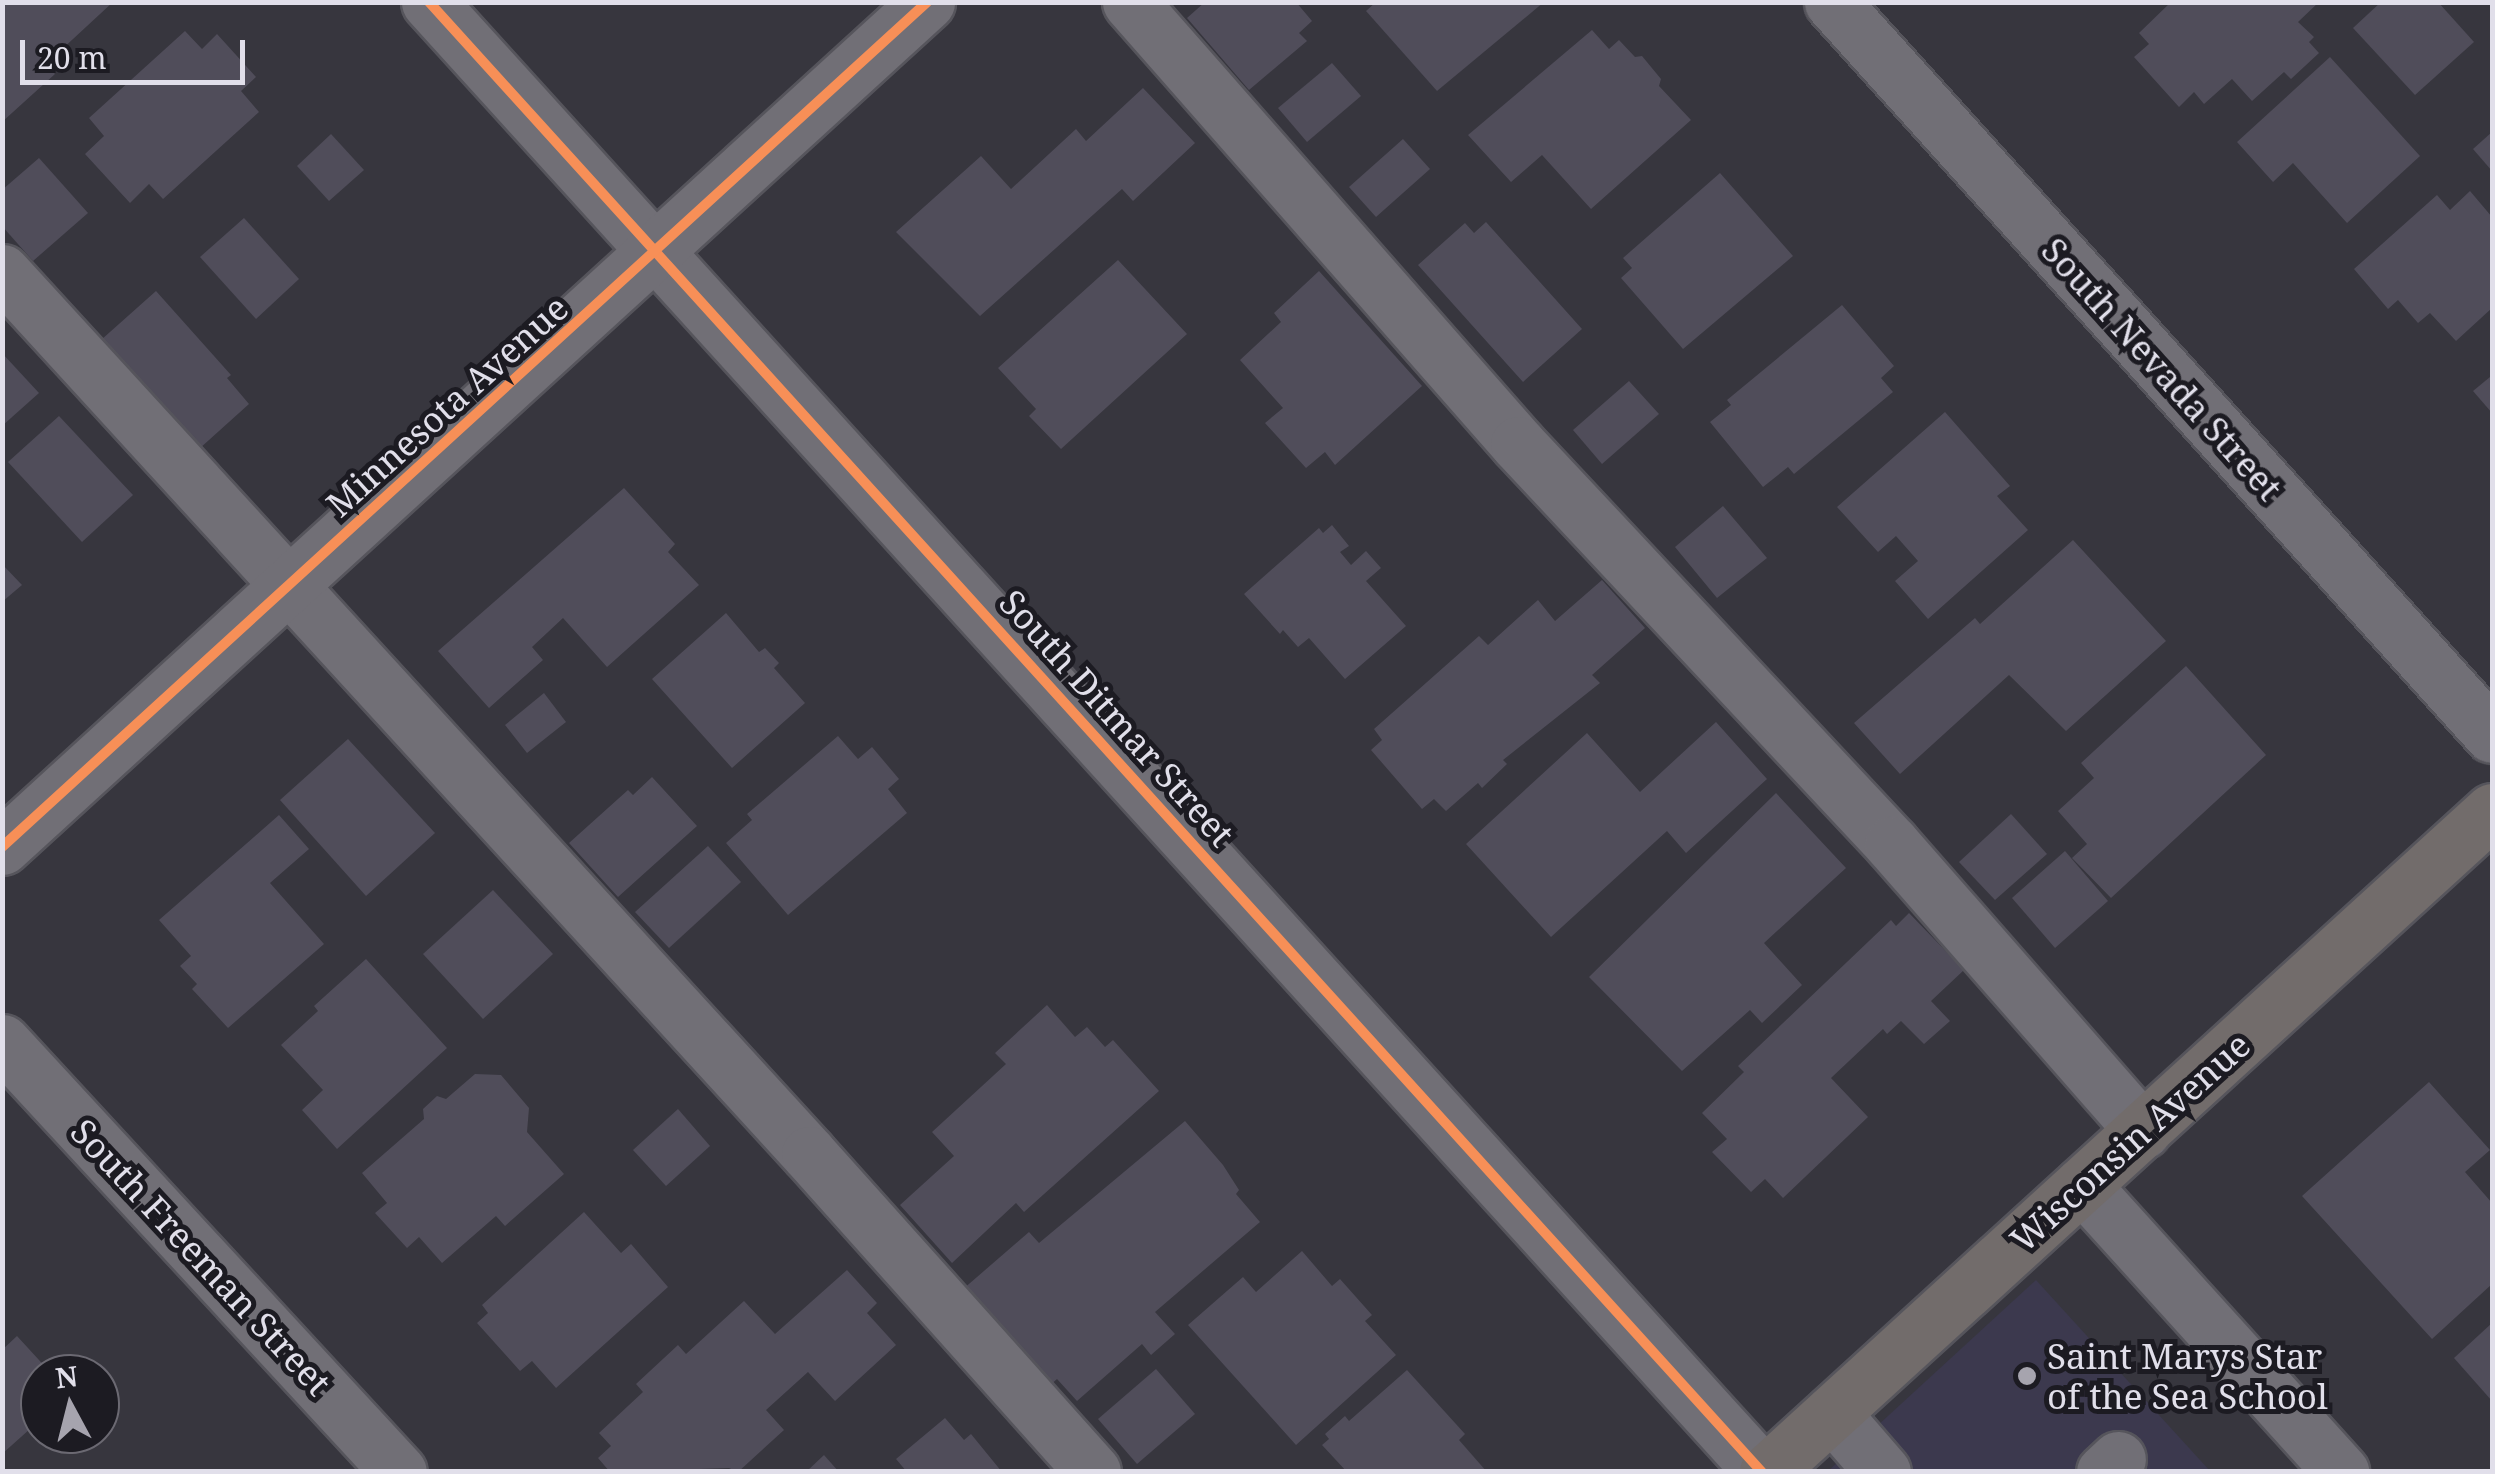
<!DOCTYPE html>
<style>
body{margin:0}
#map{position:relative;width:2495px;height:1474px;overflow:hidden;background:#37363e;font-family:"Noto Serif",serif}
div>[style]{position:absolute}
[style*='--x']{left:calc(var(--x)*1px);top:calc(var(--y)*1px);width:calc(var(--w)*1px);rotate:calc(var(--a)*1deg)}
.built>*{inset:0;background:#3c394e}
.building>*{inset:0;background:#504d5a}
.roads{filter:drop-shadow(2px 0 #56555c) drop-shadow(-2px 0 #56555c) drop-shadow(0 2px #56555c) drop-shadow(0 -2px #56555c)}
.minor>*{height:55px;margin:-27.5px;padding:0 27.5px;transform-origin:27.5px;border-radius:27.5px;background:#716f76}
.major>*{height:55px;margin:-27.5px;padding:0 27.5px;transform-origin:27.5px;border-radius:27.5px;background:#726c6b}
.cycleway>*{height:10px;margin:-5px;padding:0 5px;transform-origin:5px;border-radius:5px;background:#f78f57}
.dots>*{width:28px;height:28px;translate:-50% -50%;box-sizing:border-box;border:5px solid #1c1b22;border-radius:50%}
span{translate:-50% -50%;white-space:nowrap;text-align:center;line-height:1.15;-webkit-text-stroke:10px #1c1b22;paint-order:stroke}
.street-label{font-size:35px;color:#e1dfea}
.poi-label{font-size:35px;color:#e1dfea}
.left{translate:0 -50%;text-align:left}
.frame{position:absolute;inset:0;border:5px solid #e1dfea;pointer-events:none}
.north{position:absolute;left:20px;top:1354px;width:100px;height:100px;box-sizing:border-box;background:#1c1b22;border:2px solid #6b6972;border-radius:50%;rotate:353deg;font-size:28px;font-weight:700;line-height:40px;text-align:center;color:#e1dfea}
.north::after{content:'';display:block;margin:auto;width:35px;height:45px;background:#a6a4ae;clip-path:polygon(50% 0,100% 100%,50% 72%,0 100%)}
.scale{position:absolute;left:20px;top:40px;width:225px;height:45px;box-sizing:border-box;border:5px solid #e1dfea;border-top:0;padding-left:12px;font-size:30px;line-height:35px;white-space:nowrap;color:#e1dfea;-webkit-text-stroke:8px #1c1b22;paint-order:stroke}
</style>
<div id="map">
<div class="built">
<i style="clip-path:polygon(2036px 1280px,2210px 1471px,1827px 1472px)"></i>
</div>
<div class="building">
<i style="clip-path:polygon(2px 2px,113px 2px,46px 64px,55px 74px,2px 122px)"></i>
<i style="clip-path:polygon(1205px 2px,1296px 2px,1312px 21px,1299px 33px,1307px 41px,1249px 90px,1187px 18px)"></i>
<i style="clip-path:polygon(1376px 2px,1544px 2px,1437px 91px,1366px 11px)"></i>
<i style="clip-path:polygon(2171px 2px,2319px 2px,2298px 22px,2314px 37px,2309px 42px,2319px 53px,2291px 79px,2284px 72px,2252px 101px,2232px 79px,2204px 104px,2194px 92px,2179px 107px,2134px 57px,2149px 44px,2139px 33px)"></i>
<i style="clip-path:polygon(2381px 2px,2438px 2px,2474px 42px,2415px 95px,2353px 28px)"></i>
<i style="clip-path:polygon(1592px 30px,1609px 49px,1619px 40px,1635px 57px,1642px 56px,1661px 79px,1659px 86px,1691px 120px,1591px 209px,1542px 155px,1511px 182px,1468px 135px)"></i>
<i style="clip-path:polygon(185px 31px,202px 49px,217px 34px,256px 77px,241px 91px,259px 112px,163px 199px,149px 184px,130px 203px,85px 154px,104px 136px,89px 118px)"></i>
<i style="clip-path:polygon(2330px 57px,2420px 156px,2347px 223px,2293px 163px,2273px 182px,2237px 142px)"></i>
<i style="clip-path:polygon(1332px 63px,1361px 96px,1307px 142px,1278px 108px)"></i>
<i style="clip-path:polygon(1143px 88px,1195px 143px,1133px 201px,1122px 189px,980px 316px,896px 232px,981px 156px,1011px 189px,1076px 129px,1086px 141px)"></i>
<i style="clip-path:polygon(2492px 132px,2492px 171px,2473px 149px)"></i>
<i style="clip-path:polygon(331px 134px,364px 170px,329px 201px,297px 166px)"></i>
<i style="clip-path:polygon(1403px 139px,1430px 169px,1376px 217px,1349px 187px)"></i>
<i style="clip-path:polygon(39px 158px,88px 213px,33px 261px,2px 226px,2px 190px)"></i>
<i style="clip-path:polygon(1720px 173px,1793px 256px,1683px 349px,1621px 278px,1632px 268px,1623px 258px)"></i>
<i style="clip-path:polygon(2470px 191px,2492px 217px,2492px 308px,2456px 341px,2430px 313px,2418px 323px,2398px 300px,2388px 309px,2354px 269px,2437px 195px,2450px 210px)"></i>
<i style="clip-path:polygon(244px 218px,299px 279px,256px 319px,200px 257px)"></i>
<i style="clip-path:polygon(1486px 222px,1582px 329px,1523px 382px,1418px 265px,1465px 223px,1474px 233px)"></i>
<i style="clip-path:polygon(1118px 260px,1187px 334px,1061px 449px,1029px 416px,1036px 409px,998px 368px)"></i>
<i style="clip-path:polygon(1319px 271px,1422px 386px,1335px 465px,1325px 452px,1306px 468px,1265px 423px,1283px 408px,1240px 360px,1281px 322px,1274px 313px)"></i>
<i style="clip-path:polygon(156px 291px,231px 375px,227px 378px,249px 404px,199px 449px,92px 348px)"></i>
<i style="clip-path:polygon(1842px 305px,1894px 366px,1881px 378px,1893px 392px,1794px 474px,1788px 467px,1763px 487px,1710px 422px,1731px 405px,1727px 400px)"></i>
<i style="clip-path:polygon(2px 353px,39px 393px,2px 426px)"></i>
<i style="clip-path:polygon(2490px 377px,2492px 380px,2492px 413px,2473px 391px)"></i>
<i style="clip-path:polygon(1629px 381px,1659px 414px,1602px 464px,1573px 430px)"></i>
<i style="clip-path:polygon(1945px 412px,2010px 486px,1997px 496px,2028px 530px,1928px 619px,1895px 581px,1918px 561px,1896px 536px,1878px 552px,1837px 507px)"></i>
<i style="clip-path:polygon(59px 416px,133px 495px,82px 542px,8px 462px)"></i>
<i style="clip-path:polygon(624px 488px,675px 544px,668px 552px,699px 585px,607px 667px,563px 618px,532px 647px,543px 660px,489px 708px,438px 651px)"></i>
<i style="clip-path:polygon(1723px 506px,1767px 558px,1717px 598px,1675px 547px)"></i>
<i style="clip-path:polygon(1332px 525px,1349px 546px,1340px 552px,1351px 565px,1366px 551px,1381px 568px,1366px 581px,1406px 626px,1345px 679px,1309px 638px,1298px 647px,1283px 630px,1280px 634px,1244px 594px,1319px 528px,1323px 533px)"></i>
<i style="clip-path:polygon(2073px 540px,2166px 641px,2066px 731px,2009px 675px,1900px 774px,1854px 723px,1975px 618px,1980px 624px)"></i>
<i style="clip-path:polygon(2px 564px,22px 585px,2px 602px)"></i>
<i style="clip-path:polygon(1602px 580px,1645px 628px,1592px 675px,1600px 683px,1503px 760px,1507px 764px,1482px 788px,1478px 783px,1446px 811px,1434px 799px,1422px 809px,1371px 750px,1382px 740px,1374px 729px,1479px 636px,1488px 645px,1538px 600px,1555px 621px)"></i>
<i style="clip-path:polygon(726px 613px,759px 652px,765px 648px,779px 663px,774px 668px,805px 703px,732px 768px,652px 679px)"></i>
<i style="clip-path:polygon(2186px 666px,2266px 755px,2111px 898px,2072px 858px,2087px 844px,2058px 811px,2094px 778px,2081px 763px)"></i>
<i style="clip-path:polygon(544px 693px,566px 722px,527px 753px,505px 725px)"></i>
<i style="clip-path:polygon(1716px 722px,1767px 779px,1686px 853px,1667px 831px,1551px 937px,1466px 844px,1587px 733px,1640px 792px)"></i>
<i style="clip-path:polygon(838px 736px,858px 759px,872px 747px,899px 779px,888px 789px,907px 813px,788px 915px,726px 843px,752px 820px,747px 814px)"></i>
<i style="clip-path:polygon(348px 739px,435px 833px,366px 896px,280px 800px)"></i>
<i style="clip-path:polygon(652px 777px,697px 826px,618px 897px,569px 843px,628px 790px,633px 795px)"></i>
<i style="clip-path:polygon(1776px 793px,1846px 868px,1764px 943px,1802px 985px,1762px 1023px,1750px 1010px,1682px 1071px,1589px 977px)"></i>
<i style="clip-path:polygon(2011px 814px,2047px 854px,1995px 900px,1959px 862px)"></i>
<i style="clip-path:polygon(279px 815px,309px 849px,270px 883px,324px 944px,228px 1028px,192px 989px,197px 984px,180px 966px,191px 956px,159px 920px)"></i>
<i style="clip-path:polygon(708px 846px,741px 882px,669px 948px,635px 912px)"></i>
<i style="clip-path:polygon(2065px 851px,2108px 901px,2055px 948px,2012px 898px)"></i>
<i style="clip-path:polygon(493px 890px,553px 954px,483px 1019px,423px 954px)"></i>
<i style="clip-path:polygon(1909px 913px,1964px 970px,1931px 1001px,1950px 1021px,1924px 1044px,1901px 1021px,1887px 1034px,1883px 1029px,1831px 1078px,1868px 1117px,1783px 1198px,1765px 1179px,1751px 1192px,1712px 1152px,1727px 1139px,1702px 1113px,1744px 1072px,1738px 1066px,1891px 920px,1896px 926px)"></i>
<i style="clip-path:polygon(366px 959px,447px 1048px,337px 1149px,302px 1110px,323px 1090px,281px 1045px,318px 1011px,314px 1006px)"></i>
<i style="clip-path:polygon(1047px 1005px,1075px 1037px,1087px 1027px,1105px 1047px,1113px 1040px,1159px 1091px,1024px 1212px,1016px 1203px,952px 1263px,900px 1205px,954px 1156px,932px 1132px,1006px 1064px,995px 1053px)"></i>
<i style="clip-path:polygon(475px 1074px,501px 1075px,529px 1108px,527px 1132px,564px 1174px,505px 1226px,496px 1216px,442px 1263px,419px 1237px,407px 1248px,375px 1213px,387px 1203px,362px 1173px,424px 1119px,423px 1109px,437px 1096px,446px 1099px)"></i>
<i style="clip-path:polygon(2429px 1082px,2490px 1150px,2465px 1172px,2492px 1203px,2492px 1284px,2432px 1339px,2302px 1196px)"></i>
<i style="clip-path:polygon(678px 1109px,710px 1146px,666px 1186px,633px 1150px)"></i>
<i style="clip-path:polygon(1185px 1121px,1223px 1165px,1239px 1190px,1236px 1194px,1260px 1222px,1155px 1312px,1175px 1334px,1151px 1355px,1142px 1344px,1077px 1401px,1057px 1379px,1047px 1388px,962px 1290px,1029px 1232px,1039px 1243px)"></i>
<i style="clip-path:polygon(584px 1212px,621px 1253px,631px 1244px,668px 1287px,556px 1388px,532px 1361px,520px 1371px,477px 1323px,488px 1313px,482px 1305px)"></i>
<i style="clip-path:polygon(1302px 1251px,1332px 1286px,1340px 1279px,1372px 1315px,1365px 1321px,1396px 1355px,1296px 1445px,1188px 1325px,1243px 1277px,1256px 1292px)"></i>
<i style="clip-path:polygon(847px 1270px,877px 1303px,867px 1313px,896px 1345px,835px 1401px,808px 1372px,766px 1410px,784px 1430px,738px 1472px,729px 1468px,610px 1472px,598px 1458px,611px 1446px,599px 1433px,643px 1392px,636px 1384px,678px 1345px,686px 1354px,744px 1301px,775px 1334px)"></i>
<i style="clip-path:polygon(2492px 1323px,2492px 1401px,2454px 1358px)"></i>
<i style="clip-path:polygon(17px 1336px,50px 1372px,40px 1374px,37px 1385px,40px 1420px,2px 1454px,2px 1350px)"></i>
<i style="clip-path:polygon(1156px 1369px,1195px 1414px,1137px 1464px,1098px 1419px)"></i>
<i style="clip-path:polygon(1407px 1370px,1465px 1434px,1459px 1440px,1487px 1472px,1347px 1472px,1322px 1445px,1329px 1439px,1325px 1434px,1345px 1416px,1349px 1421px)"></i>
<i style="clip-path:polygon(945px 1418px,964px 1440px,971px 1434px,1002px 1472px,907px 1472px,896px 1459px)"></i>
<i style="clip-path:polygon(824px 1455px,839px 1472px,806px 1472px)"></i>
</div>
<div class="roads">
<div class="minor">
<i style="--x:429;--y:2;--w:1984;--a:47.8"></i>
<i style="--x:1130;--y:2;--w:588;--a:48.72"></i>
<i style="--x:1518;--y:444;--w:548;--a:46.92"></i>
<i style="--x:1892;--y:844;--w:381;--a:48.8"></i>
<i style="--x:1832;--y:2;--w:986;--a:48"></i>
<i style="--x:2;--y:272;--w:1195;--a:47.54"></i>
<i style="--x:809;--y:1154;--w:426;--a:48.2"></i>
<i style="--x:2;--y:847;--w:1253;--a:-42.41"></i>
<i style="--x:2;--y:1042;--w:585;--a:47.29"></i>
<i style="--x:2082;--y:1185;--w:387;--a:47.9"></i>
<i style="--x:1832;--y:1413;--w:78;--a:49.2"></i>
<i style="--x:2104;--y:1472;--w:19;--a:-43"></i>
</div>
<div class="major">
<i style="--x:1767;--y:1472;--w:981;--a:-42.36"></i>
</div>
</div>
<div class="cycleway">
<i style="--x:429;--y:2;--w:1984;--a:47.8"></i>
<i style="--x:2;--y:847;--w:1253;--a:-42.41"></i>
</div>
<div class="dots">
<i style="left:2027px;top:1376px;background:#a6a4ae"></i>
</div>
<div class="street-label">
<span style="left:2162px;top:369px;rotate:48deg">South Nevada Street</span>
<span style="left:447px;top:406px;rotate:-42deg">Minnesota Avenue</span>
<span style="left:1117px;top:718px;rotate:48deg">South Ditmar Street</span>
<span style="left:2130px;top:1142px;rotate:-42deg">Wisconsin Avenue</span>
<span style="left:201px;top:1257px;rotate:47deg">South Freeman Street</span>
</div>
<div class="poi-label">
<span class="left" style="left:2047px;top:1376px">Saint Marys Star<br>of the Sea School</span>
</div>
<div class="frame"></div>
<div class="north">N</div>
<div class="scale">20 m</div>
</div>
